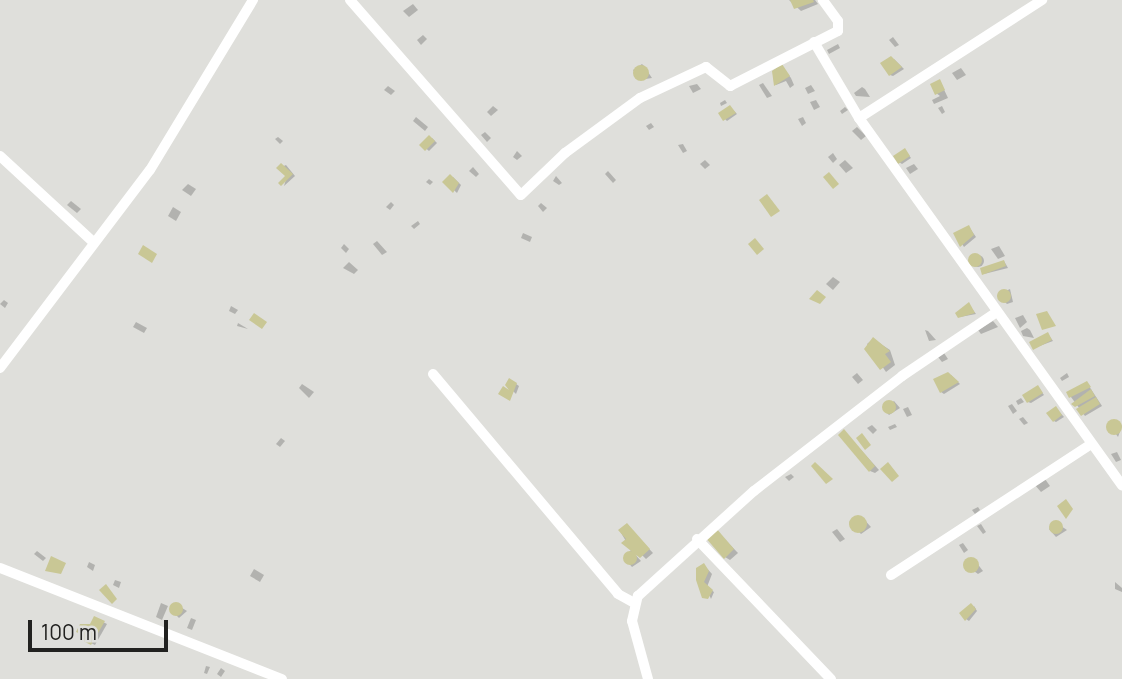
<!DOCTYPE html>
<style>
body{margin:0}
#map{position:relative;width:1122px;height:679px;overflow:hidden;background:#dfdfdb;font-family:Manrope,sans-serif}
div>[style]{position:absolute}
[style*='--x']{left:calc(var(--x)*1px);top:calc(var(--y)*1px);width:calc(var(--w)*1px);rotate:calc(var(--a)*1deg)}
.shadow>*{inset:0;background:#0003}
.round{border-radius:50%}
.building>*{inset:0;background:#c9c795}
.street>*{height:10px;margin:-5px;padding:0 5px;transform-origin:5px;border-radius:5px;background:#fff}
span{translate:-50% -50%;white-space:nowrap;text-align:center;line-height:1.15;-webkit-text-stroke:6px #dfdfdb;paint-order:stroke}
.scale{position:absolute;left:28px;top:620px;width:140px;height:32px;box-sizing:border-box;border:4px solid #222220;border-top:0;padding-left:9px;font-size:21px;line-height:24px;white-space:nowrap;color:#222220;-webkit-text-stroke:5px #dfdfdb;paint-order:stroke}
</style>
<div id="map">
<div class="shadow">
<i style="clip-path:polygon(789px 0,815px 0,818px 4px,801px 11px)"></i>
<i style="clip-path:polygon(413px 4px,418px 10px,409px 17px,403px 11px)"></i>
<i style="clip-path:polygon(423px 35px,427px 39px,421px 45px,417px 40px)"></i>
<i style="clip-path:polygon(893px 37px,899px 45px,895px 47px,889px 40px)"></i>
<i style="clip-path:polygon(838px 44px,840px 48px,829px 54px,827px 50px)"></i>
<i style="clip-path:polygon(894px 59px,904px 69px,893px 76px,890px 75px)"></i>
<i style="clip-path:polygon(642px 64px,644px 66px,652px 78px,639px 80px,633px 70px)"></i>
<i style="clip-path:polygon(782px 66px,791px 78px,794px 85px,790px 88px,786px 81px,776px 85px,773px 71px)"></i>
<i style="clip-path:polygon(961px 68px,966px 75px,957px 80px,952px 73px)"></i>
<i style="clip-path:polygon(940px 81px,948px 98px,934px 104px,932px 100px,940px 96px,936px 93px)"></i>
<i style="clip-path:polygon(763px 83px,772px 96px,767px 98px,759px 85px)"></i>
<i style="clip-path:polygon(697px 84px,701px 89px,693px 93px,689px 86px)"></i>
<i style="clip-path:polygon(811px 85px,815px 91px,808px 94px,805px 88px)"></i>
<i style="clip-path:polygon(388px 86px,395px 91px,391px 95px,384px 90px)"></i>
<i style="clip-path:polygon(862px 87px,865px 89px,870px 97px,856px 96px,854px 93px)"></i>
<i style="clip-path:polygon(725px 100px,727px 103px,721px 106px,720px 103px)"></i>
<i style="clip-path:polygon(816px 100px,820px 107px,814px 110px,810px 102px)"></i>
<i style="clip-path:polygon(493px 106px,498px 110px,491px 116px,487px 112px)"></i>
<i style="clip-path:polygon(942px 106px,945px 112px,942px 114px,938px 108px)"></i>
<i style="clip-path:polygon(730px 107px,737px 114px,727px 121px,725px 119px)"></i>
<i style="clip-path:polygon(845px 107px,848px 110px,842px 114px,840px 111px)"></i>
<i style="clip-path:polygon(416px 117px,428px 127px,425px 131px,413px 121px)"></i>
<i style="clip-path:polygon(803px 117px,806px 123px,802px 126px,798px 119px)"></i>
<i style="clip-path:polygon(651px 123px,654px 127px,649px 130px,646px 126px)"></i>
<i style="clip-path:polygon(857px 127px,866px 136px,861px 140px,852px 131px)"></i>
<i style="clip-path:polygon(485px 132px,491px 138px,487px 142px,481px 135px)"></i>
<i style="clip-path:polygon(278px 137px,283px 141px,280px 144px,275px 139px)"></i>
<i style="clip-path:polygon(432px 138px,437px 143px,429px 151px,422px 145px)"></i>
<i style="clip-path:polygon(683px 144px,687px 151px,683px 153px,678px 145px)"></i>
<i style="clip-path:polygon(905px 150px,911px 158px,902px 164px,899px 162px)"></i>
<i style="clip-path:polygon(517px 151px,522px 156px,517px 160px,513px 157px)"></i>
<i style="clip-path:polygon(833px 153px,837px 159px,833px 163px,828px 157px)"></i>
<i style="clip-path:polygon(705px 160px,710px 165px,705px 169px,700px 164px)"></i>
<i style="clip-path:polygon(845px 160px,853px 168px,846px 173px,839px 165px)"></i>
<i style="clip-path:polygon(914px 164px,918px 169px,910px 174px,906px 168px)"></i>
<i style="clip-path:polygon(286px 165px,295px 176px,284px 186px,287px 176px,279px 168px)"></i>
<i style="clip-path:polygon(473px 167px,479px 174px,476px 177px,469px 171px)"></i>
<i style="clip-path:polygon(608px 171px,616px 180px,613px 183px,605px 174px)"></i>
<i style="clip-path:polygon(556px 176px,562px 183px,559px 185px,553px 181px)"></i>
<i style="clip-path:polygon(453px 177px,461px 185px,457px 193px,445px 182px)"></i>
<i style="clip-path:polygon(429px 179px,433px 182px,430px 185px,426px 182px)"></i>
<i style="clip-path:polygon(188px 184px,196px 189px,191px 196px,182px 190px)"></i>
<i style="clip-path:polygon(71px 201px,81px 209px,77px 213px,67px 205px)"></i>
<i style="clip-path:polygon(391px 202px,394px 205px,390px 210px,386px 207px)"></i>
<i style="clip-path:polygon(541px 203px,547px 208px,543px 212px,538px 206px)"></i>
<i style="clip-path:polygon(173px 207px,181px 212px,176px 221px,168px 216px)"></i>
<i style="clip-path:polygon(418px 221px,420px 224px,414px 229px,411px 226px)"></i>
<i style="clip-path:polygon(969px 227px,976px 237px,964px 247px,956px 234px)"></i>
<i style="clip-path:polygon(523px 233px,532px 237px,530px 242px,521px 238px)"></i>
<i style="clip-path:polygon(377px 241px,387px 252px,382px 255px,373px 244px)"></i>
<i style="clip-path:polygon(344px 244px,349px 249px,346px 253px,341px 248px)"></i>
<i style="clip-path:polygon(999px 246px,1005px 256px,998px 259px,991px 249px)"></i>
<i class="round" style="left:972px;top:255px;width:12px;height:12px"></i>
<i style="clip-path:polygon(1004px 261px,1008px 268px,984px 274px)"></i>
<i style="clip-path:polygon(349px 262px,358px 270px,354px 274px,343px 268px)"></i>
<i style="clip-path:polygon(833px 277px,840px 282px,833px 290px,826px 284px)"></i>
<i style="clip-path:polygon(1010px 289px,1013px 302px,1007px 304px,997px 295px)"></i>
<i style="clip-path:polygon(4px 300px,8px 303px,5px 308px,0 304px)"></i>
<i style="clip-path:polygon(969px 305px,976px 314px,960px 317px)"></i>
<i style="clip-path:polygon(231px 306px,238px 310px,235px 314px,229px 311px)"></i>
<i style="clip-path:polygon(1023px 315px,1027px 322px,1020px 328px,1015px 318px)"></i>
<i style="clip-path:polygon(993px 321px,998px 327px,981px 334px,978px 330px)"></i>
<i style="clip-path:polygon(136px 322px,147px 328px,144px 333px,133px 327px)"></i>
<i style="clip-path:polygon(238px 323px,248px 329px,237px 326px)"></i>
<i style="clip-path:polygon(1027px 328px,1030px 330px,1034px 338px,1023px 336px,1021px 331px)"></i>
<i style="clip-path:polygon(925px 330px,928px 331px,936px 340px,929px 341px)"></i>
<i style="clip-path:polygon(1048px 334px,1053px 341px,1034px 348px)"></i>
<i style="clip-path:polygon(873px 339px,890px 350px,895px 365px,886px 372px,867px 344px)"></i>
<i style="clip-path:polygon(944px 353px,948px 359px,942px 362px,938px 357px)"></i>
<i style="clip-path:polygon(857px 373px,863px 380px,858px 384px,852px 377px)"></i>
<i style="clip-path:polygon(1067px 373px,1069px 377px,1062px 381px,1060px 378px)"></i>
<i style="clip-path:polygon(951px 375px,960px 384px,944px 394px,941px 392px)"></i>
<i style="clip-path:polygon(510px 380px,519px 386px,516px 394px,507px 385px)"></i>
<i style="clip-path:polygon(1087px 383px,1102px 406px,1085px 416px,1068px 393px)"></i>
<i style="clip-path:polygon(302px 384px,314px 392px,309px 398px,299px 388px)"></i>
<i style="clip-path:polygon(1038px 387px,1044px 395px,1031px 403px,1028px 402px)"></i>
<i style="clip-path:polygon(1021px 398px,1024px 402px,1018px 405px,1016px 401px)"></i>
<i style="clip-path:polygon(894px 401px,900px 408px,889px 415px,883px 409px)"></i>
<i style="clip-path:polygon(1012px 404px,1017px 411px,1013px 414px,1008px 406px)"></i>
<i style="clip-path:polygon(908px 407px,912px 415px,907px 417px,903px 409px)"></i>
<i style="clip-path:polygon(1056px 408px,1064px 417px,1056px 422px,1054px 421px)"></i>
<i style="clip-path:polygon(1023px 417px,1028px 423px,1024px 425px,1019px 419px)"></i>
<i style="clip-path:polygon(1117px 420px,1122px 426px,1118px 437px,1109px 424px)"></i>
<i style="clip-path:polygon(895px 424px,897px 427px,890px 430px,888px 427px)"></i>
<i style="clip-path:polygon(872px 425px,877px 430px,873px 434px,867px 428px)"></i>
<i style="clip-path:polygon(844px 431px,879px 470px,875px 473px,870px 471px)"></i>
<i style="clip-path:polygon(281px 438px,285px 441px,280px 447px,276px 444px)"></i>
<i style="clip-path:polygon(1117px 452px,1121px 460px,1116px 462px,1111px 454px)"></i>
<i style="clip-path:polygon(791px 474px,794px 477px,789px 481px,785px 477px)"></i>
<i style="clip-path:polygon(1045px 479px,1050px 486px,1041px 492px,1034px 484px)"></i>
<i style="clip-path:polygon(978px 507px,980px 510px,975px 514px,972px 510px)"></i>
<i style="clip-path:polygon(861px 516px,871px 527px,861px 534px,849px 522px)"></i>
<i style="clip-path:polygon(1055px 522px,1067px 530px,1056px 537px,1049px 529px)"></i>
<i style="clip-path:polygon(981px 524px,986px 532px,983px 534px,977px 526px)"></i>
<i style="clip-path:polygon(627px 525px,653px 553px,646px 559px,635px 548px,632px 551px,641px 561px,632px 567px,624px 558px,631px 550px,620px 531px)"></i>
<i style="clip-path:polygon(837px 529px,845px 539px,840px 542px,832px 532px)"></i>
<i style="clip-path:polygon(716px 530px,738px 553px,730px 560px,725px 557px)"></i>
<i style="clip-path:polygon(963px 543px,968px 550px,964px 553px,959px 545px)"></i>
<i style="clip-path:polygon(37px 551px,46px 558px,43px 561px,34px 554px)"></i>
<i style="clip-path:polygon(973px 558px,983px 571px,978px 574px,964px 564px)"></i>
<i style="clip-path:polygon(89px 562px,95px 565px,93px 571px,87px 567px)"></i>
<i style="clip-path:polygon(704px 565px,712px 574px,707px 587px,714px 592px,711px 599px,698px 569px)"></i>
<i style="clip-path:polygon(254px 569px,264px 575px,260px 582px,250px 576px)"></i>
<i style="clip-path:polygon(115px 580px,121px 582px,119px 588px,113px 585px)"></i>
<i style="clip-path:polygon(1115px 582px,1122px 588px,1122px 592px,1115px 589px)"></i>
<i style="clip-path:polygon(161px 603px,168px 606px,162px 620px,156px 617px)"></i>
<i style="clip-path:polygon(174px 603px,187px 611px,179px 618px,170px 609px)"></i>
<i style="clip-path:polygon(974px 606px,977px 611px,969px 621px,966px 619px)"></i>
<i style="clip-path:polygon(95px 618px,107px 624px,95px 645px,81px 638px)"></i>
<i style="clip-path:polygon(191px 618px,196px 620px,192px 630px,187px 628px)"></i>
<i style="clip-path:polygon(206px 666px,210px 667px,207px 674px,204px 673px)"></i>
<i style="clip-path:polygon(221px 668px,225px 671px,221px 677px,217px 674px)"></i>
</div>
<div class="building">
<i style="clip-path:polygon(790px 0,813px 0,814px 2px,794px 9px)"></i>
<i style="clip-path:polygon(891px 56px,902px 67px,889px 76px,880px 63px)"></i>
<i style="clip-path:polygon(782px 64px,790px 76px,774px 86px,772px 71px)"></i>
<i class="round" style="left:633px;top:65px;width:16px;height:16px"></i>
<i style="clip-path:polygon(940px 79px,945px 90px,935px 95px,930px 84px)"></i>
<i style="clip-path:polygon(730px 105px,736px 113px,723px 121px,718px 113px)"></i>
<i style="clip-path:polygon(429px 135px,435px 141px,425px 151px,419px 145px)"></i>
<i style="clip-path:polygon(905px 148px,910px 156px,898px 164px,893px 156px)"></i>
<i style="clip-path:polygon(281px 163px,293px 174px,281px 186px,278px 183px,285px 176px,276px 168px)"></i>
<i style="clip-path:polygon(829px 172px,839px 184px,833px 189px,823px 177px)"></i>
<i style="clip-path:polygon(450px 174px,459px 183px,453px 193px,442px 182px)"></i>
<i style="clip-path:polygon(767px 194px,780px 211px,771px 217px,759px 200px)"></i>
<i style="clip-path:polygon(969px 225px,974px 235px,960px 247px,953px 233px)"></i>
<i style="clip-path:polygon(755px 238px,764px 249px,757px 255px,748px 244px)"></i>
<i style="clip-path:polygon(143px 245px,157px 254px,152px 263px,138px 254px)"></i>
<i class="round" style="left:968px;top:253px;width:14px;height:14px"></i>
<i style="clip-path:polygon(1004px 260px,1006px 266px,982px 275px,980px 268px)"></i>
<i class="round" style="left:997px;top:289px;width:14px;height:14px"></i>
<i style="clip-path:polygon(817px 290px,826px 297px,820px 304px,809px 299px)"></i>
<i style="clip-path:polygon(969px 302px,975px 313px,958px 318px,955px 313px)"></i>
<i style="clip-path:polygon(1047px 311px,1056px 326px,1042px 330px,1036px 314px)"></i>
<i style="clip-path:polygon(254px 313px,267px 322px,262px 329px,249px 320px)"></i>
<i style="clip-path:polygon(1048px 332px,1052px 340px,1033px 350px,1029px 342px)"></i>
<i style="clip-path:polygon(873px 337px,890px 351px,885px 354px,891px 362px,880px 370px,864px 349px)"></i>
<i style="clip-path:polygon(948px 372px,959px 382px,940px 393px,933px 379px)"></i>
<i style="clip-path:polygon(509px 378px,517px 383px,510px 401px,498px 394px,503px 386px,509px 390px,505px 385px)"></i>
<i style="clip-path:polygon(1087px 381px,1091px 387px,1069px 398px,1066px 392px)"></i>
<i style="clip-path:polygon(1038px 385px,1043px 393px,1027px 403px,1022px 395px)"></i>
<i style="clip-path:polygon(1091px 389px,1095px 396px,1075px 407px,1071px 404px)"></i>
<i style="clip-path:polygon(1096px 397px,1100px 404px,1081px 416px,1076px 409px)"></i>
<i class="round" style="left:882px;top:400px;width:14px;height:14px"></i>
<i style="clip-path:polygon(1056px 406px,1062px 415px,1053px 422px,1046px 413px)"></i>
<i class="round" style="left:1106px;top:419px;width:16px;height:16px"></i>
<i style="clip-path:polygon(844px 429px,875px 466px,869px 472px,838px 435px)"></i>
<i style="clip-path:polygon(862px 433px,871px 445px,865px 450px,856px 438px)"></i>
<i style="clip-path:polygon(815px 462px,833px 479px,826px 484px,811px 466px)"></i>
<i style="clip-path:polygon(888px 462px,899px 476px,892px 482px,880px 469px)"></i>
<i style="clip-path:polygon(1066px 499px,1073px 509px,1066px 519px,1057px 506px)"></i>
<i class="round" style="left:849px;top:515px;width:18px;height:18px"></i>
<i class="round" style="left:1049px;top:520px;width:14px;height:14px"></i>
<i style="clip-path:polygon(627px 523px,650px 549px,640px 558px,621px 543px,626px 539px,618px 530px)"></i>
<i style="clip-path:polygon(716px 528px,734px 549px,724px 559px,705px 537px)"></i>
<i class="round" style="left:623px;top:551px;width:14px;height:14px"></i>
<i style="clip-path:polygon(51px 556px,66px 563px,61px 574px,45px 571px)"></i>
<i class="round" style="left:963px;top:557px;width:16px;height:16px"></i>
<i style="clip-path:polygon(704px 563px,709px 571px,704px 582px,713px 590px,708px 599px,702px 598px,696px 580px,696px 568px)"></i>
<i style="clip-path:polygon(106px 584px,117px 599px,112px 604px,99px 590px)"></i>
<i class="round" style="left:169px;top:602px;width:14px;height:14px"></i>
<i style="clip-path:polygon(971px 603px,976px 609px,965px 621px,959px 613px)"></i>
<i style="clip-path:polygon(94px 616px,105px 621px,91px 645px,79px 639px,81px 634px,76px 632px,80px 624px,90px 624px)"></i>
</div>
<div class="street">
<i style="--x:350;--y:0;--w:259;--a:48.8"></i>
<i style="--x:521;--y:195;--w:61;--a:-43.7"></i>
<i style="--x:565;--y:153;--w:93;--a:-36.3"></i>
<i style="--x:640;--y:98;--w:73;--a:-25.2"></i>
<i style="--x:706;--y:67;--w:31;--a:38"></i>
<i style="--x:730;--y:86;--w:121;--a:-27"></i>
<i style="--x:838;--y:31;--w:10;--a:-90"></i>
<i style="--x:838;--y:21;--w:26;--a:-126"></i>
<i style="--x:814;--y:42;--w:88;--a:59.4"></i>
<i style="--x:859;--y:118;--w:452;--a:54.4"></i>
<i style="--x:859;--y:118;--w:218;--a:-32.8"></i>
<i style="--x:0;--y:156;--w:125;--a:42.7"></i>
<i style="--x:0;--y:368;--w:248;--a:-52.9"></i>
<i style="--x:150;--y:170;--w:199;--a:-58.8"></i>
<i style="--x:433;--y:374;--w:287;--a:49.9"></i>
<i style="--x:618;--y:594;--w:18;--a:29"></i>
<i style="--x:697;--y:539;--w:194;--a:46.3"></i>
<i style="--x:0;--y:568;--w:303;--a:21.5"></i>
<i style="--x:891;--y:575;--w:239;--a:-33.2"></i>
<i style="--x:648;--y:679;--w:60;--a:-105.4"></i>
<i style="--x:632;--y:621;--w:26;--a:-77"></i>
<i style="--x:638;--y:596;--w:156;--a:-42.2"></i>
<i style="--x:754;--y:491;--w:187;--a:-37.8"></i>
<i style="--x:902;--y:376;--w:115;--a:-34"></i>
</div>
<div class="scale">100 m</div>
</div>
